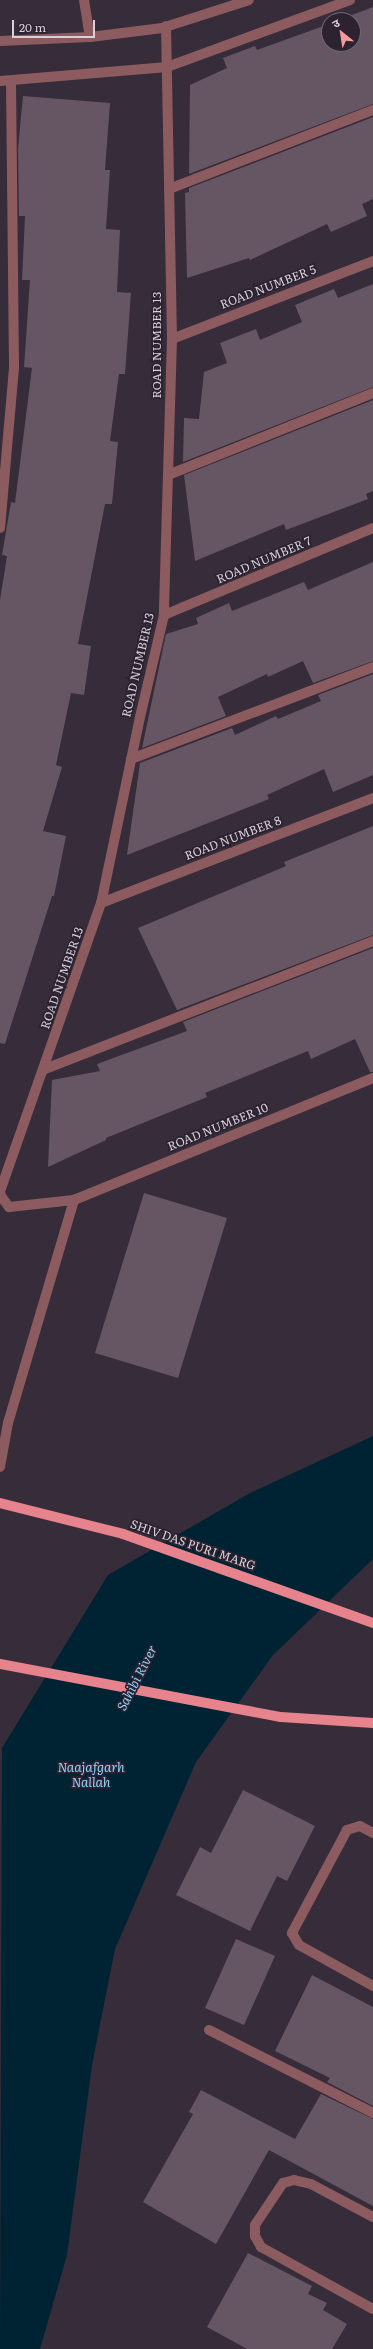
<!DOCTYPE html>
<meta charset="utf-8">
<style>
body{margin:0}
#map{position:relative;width:373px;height:2349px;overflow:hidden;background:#362c3a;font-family:Literata,"Noto Sans Devanagari",serif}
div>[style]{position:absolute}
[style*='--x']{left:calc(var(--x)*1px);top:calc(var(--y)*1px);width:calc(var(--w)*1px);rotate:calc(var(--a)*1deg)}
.water>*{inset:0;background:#002333}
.building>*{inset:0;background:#665663}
.minor>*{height:10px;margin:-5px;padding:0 5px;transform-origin:5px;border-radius:5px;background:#8c5b5f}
.major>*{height:10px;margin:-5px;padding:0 5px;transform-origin:5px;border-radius:5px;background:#e6838c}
span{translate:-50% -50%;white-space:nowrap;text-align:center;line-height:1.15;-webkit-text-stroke:3.5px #2c2230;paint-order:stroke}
.street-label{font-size:12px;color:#d6d0d9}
.water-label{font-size:13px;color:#8ad2fa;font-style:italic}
.north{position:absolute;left:321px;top:12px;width:40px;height:40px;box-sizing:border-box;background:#2c2230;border:1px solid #706874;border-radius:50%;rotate:330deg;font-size:11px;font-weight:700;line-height:16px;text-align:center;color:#d6d0d9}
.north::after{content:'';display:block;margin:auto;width:14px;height:18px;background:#f59b9c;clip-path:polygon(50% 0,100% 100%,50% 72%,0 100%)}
.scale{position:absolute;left:12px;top:20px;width:83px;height:18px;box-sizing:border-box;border:2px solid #d6d0d9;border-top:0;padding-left:5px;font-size:12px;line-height:14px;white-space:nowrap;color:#d6d0d9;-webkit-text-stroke:3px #2c2230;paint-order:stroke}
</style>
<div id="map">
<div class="water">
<i style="clip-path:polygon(373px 1436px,373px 1559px,273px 1655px,196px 1762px,115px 1949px,92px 2065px,67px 2255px,40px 2349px,0 2349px,2px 1748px,108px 1575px,250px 1493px)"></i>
</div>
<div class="building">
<i style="clip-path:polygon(373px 7px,373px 104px,189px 174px,190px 85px,227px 68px,223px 58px,255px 46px,257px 50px,329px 24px,329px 44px,353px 44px,353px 20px,339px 20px)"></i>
<i style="clip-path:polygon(23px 96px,110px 103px,105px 170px,110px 170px,106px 229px,120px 230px,117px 292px,131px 293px,125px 374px,119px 374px,110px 441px,118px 442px,112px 504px,105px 504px,78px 644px,91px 646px,84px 695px,71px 693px,56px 765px,62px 767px,43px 831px,66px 836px,54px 896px,52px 896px,5px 1044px,0 1043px,0 600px,7px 556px,2px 555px,11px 502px,15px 503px,32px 368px,24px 367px,30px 280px,22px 280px,25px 216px,19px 216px,18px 149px)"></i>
<i style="clip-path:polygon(373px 117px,373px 199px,362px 204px,367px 216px,331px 232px,327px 224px,250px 260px,249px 258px,187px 278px,185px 193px,189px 192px,189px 188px)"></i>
<i style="clip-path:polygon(373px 284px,373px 387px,183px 462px,184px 418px,199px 419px,204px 372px,227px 363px,220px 343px,256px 329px,260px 340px,302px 322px,295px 305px,334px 289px,338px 298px)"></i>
<i style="clip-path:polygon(373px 400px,373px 491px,366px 494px,368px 499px,286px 530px,284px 524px,195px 561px,184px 475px)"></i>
<i style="clip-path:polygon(373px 562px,373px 661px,313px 683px,303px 661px,268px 677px,267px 674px,218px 697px,226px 716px,142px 748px,166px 634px,198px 624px,196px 618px,229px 603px,232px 611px,304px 582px,308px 590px)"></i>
<i style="clip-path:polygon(373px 674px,373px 775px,333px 792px,324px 769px,267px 795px,269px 799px,127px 855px,140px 763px,232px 728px,235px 735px,276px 716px,278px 719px,321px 701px,318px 695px)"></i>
<i style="clip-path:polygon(373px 826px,373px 935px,177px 1010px,138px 928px,286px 866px,284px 862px)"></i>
<i style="clip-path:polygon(373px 948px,373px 1072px,370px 1072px,355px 1039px,311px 1059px,308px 1051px,205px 1093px,207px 1097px,106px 1138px,106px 1140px,48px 1167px,52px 1080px,100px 1071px,97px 1064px,187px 1031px,183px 1022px)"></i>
<i style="clip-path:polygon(144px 1193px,227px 1218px,178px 1378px,95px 1353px)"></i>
<i style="clip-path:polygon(243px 1790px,315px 1826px,287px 1881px,277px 1876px,250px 1931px,176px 1895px,200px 1847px,211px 1853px)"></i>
<i style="clip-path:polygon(236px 1939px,275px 1956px,244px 2025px,205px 2008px)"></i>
<i style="clip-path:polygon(312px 1975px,373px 2007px,373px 2106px,327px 2082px,330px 2078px,275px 2051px)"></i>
<i style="clip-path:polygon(201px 2090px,295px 2139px,321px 2094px,373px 2119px,373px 2206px,269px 2150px,216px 2244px,143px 2202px,193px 2114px,189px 2112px)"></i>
<i style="clip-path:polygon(248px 2253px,312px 2286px,308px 2294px,327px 2303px,323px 2310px,347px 2324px,332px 2349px,247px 2349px,207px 2327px)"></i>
</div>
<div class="minor">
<i style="--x:84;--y:0;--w:37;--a:81"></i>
<i style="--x:166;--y:26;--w:313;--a:88.9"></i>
<i style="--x:172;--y:339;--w:276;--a:91.7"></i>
<i style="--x:164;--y:615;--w:105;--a:103.2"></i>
<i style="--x:140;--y:717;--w:190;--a:101.8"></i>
<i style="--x:101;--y:903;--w:306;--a:109.3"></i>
<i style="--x:0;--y:1192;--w:4;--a:76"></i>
<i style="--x:1;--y:1196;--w:14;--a:54"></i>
<i style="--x:9;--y:1207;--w:65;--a:-6.1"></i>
<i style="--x:74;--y:1200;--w:323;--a:-22.2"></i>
<i style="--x:0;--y:41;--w:90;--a:-2.5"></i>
<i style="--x:90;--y:37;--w:73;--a:-7.1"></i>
<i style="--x:162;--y:28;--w:91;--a:-17.8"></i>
<i style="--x:0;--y:81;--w:168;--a:-4.8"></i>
<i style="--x:167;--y:67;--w:195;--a:-20.1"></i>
<i style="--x:169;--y:189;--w:219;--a:-21.2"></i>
<i style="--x:172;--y:339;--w:216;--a:-21.2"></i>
<i style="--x:168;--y:475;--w:221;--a:-21.8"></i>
<i style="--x:0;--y:528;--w:162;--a:-85"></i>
<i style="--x:14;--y:367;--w:286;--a:-90.6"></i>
<i style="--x:164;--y:615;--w:226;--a:-22.6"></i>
<i style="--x:131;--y:759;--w:259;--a:-20.8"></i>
<i style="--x:101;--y:903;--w:292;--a:-21.1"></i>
<i style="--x:45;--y:1069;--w:352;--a:-21.3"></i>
<i style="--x:0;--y:1467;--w:45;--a:-79.7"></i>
<i style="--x:8;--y:1423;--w:233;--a:-73.5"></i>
<i style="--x:373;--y:1833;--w:15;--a:-152"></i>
<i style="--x:360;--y:1826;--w:14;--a:163"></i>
<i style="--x:347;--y:1830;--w:117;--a:118.1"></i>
<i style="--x:292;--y:1933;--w:14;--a:60"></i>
<i style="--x:299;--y:1945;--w:85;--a:29"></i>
<i style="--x:209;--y:2030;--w:184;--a:26.8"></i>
<i style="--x:373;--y:2217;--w:70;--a:-152"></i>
<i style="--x:311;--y:2184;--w:17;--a:-167"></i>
<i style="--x:294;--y:2180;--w:11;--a:165"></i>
<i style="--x:283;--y:2183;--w:50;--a:123.7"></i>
<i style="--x:255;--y:2225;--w:11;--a:90"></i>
<i style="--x:255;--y:2236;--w:13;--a:61"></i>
<i style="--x:261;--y:2247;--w:128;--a:29"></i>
</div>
<div class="major">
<i style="--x:0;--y:1503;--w:127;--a:14.1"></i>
<i style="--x:123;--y:1534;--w:265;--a:19.6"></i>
<i style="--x:0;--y:1664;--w:286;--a:10.7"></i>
<i style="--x:281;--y:1717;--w:92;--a:3.7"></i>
</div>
<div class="street-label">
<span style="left:268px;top:287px;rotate:-21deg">ROAD NUMBER 5</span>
<span style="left:157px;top:345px;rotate:-90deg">ROAD NUMBER 13</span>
<span style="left:264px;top:560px;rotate:-23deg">ROAD NUMBER 7</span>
<span style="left:138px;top:665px;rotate:-77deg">ROAD NUMBER 13</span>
<span style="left:233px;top:838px;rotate:-21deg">ROAD NUMBER 8</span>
<span style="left:62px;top:978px;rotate:-71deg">ROAD NUMBER 13</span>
<span style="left:218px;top:1127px;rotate:-22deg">ROAD NUMBER 10</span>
<span style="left:193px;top:1545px;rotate:19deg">SHIV DAS PURI MARG</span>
</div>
<div class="water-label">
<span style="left:137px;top:1678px;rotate:-63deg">Sahibi River</span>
<span style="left:91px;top:1775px">Naajafgarh<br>Nallah</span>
</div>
<div class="north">उ</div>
<div class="scale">20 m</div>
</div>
